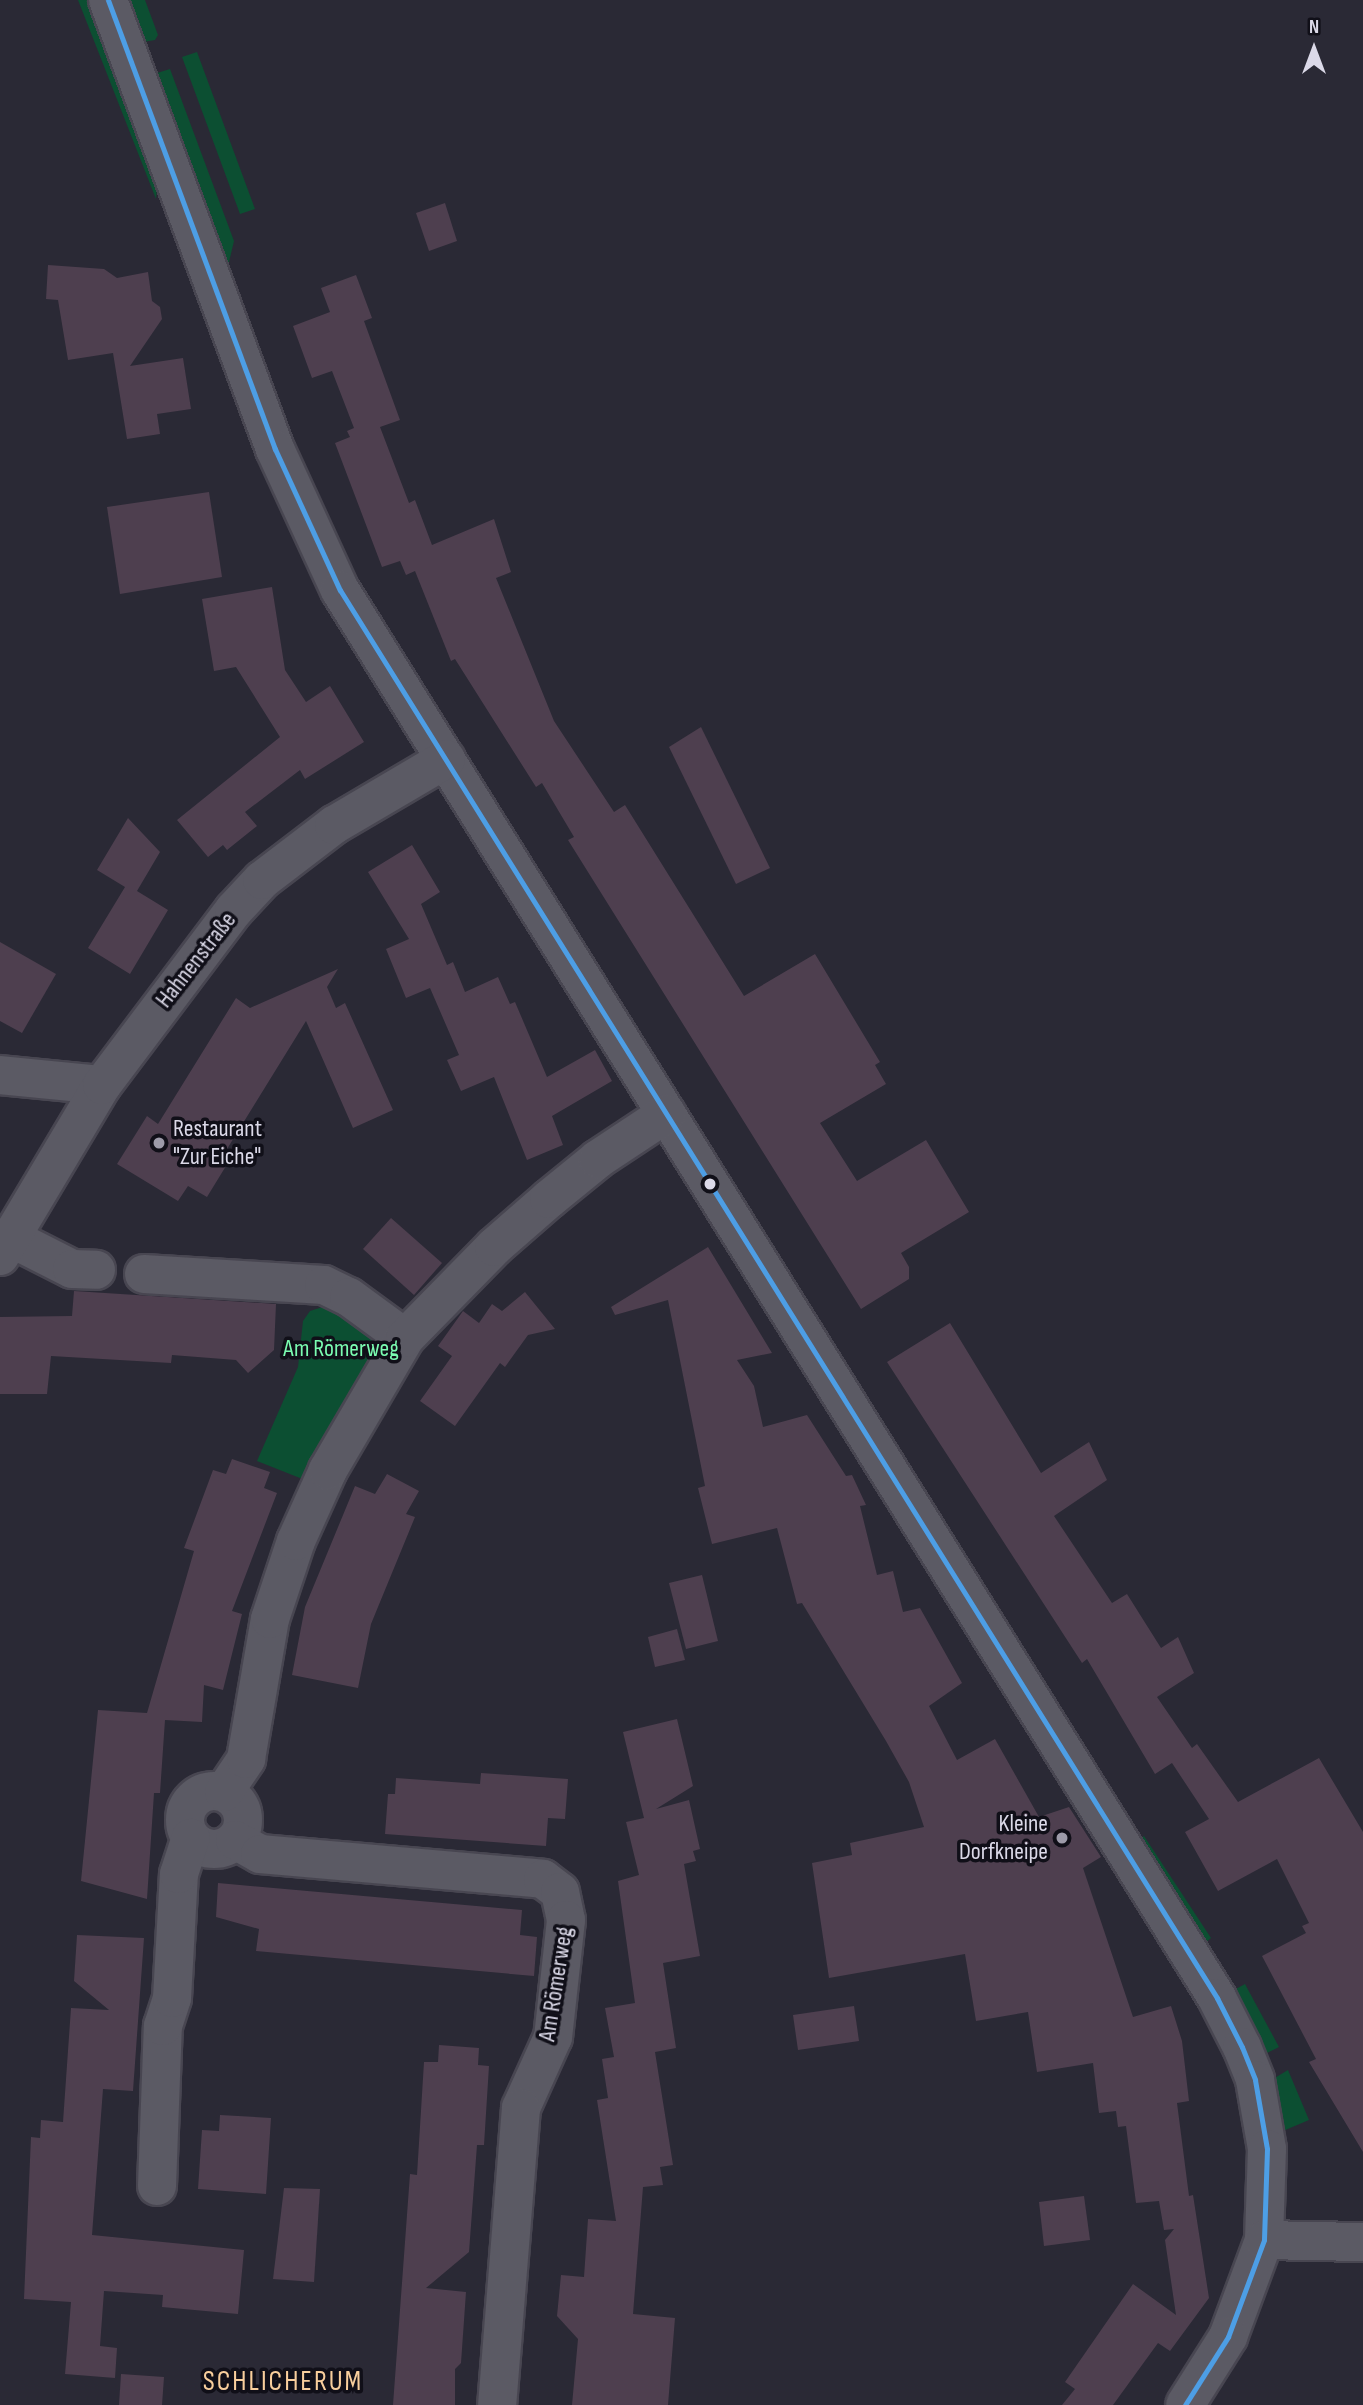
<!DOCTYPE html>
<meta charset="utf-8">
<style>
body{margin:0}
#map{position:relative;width:1363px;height:2405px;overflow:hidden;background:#2a2935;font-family:"Sofia Sans Condensed",sans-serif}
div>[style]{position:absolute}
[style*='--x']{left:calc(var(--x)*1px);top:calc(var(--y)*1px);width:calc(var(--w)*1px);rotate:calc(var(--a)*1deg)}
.green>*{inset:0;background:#0c4f32}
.building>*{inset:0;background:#4e3f4f}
.roads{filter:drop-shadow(2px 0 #484651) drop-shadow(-2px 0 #484651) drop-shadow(0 2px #484651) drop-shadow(0 -2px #484651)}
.minor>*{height:38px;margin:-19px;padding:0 19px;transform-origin:19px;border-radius:19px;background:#5b5a64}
.minor>.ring{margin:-19px;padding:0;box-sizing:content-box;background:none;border:38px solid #5b5a64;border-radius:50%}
.bus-1>*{height:5px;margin:-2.5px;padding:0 2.5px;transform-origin:2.5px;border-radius:2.5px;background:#4d9ee5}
.dots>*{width:19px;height:19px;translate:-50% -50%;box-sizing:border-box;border:4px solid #100f18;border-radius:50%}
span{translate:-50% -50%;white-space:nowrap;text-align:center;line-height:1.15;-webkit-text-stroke:7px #100f18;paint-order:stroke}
.street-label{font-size:24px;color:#dbd9e8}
.poi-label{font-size:24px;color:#dbd9e8}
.left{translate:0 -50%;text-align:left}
.right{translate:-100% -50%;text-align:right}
.park-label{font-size:24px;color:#7bfcb1}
.quarter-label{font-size:28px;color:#f8ce9c;letter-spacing:2px}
.north{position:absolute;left:1279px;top:14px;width:70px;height:70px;-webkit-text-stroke:5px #100f18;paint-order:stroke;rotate:0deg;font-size:19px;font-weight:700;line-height:28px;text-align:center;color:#dbd9e8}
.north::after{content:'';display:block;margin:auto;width:24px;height:32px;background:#dbd9e8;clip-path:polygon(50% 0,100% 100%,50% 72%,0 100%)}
</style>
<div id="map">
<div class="green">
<i style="clip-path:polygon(78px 0,89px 0,157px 187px,156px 199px)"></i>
<i style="clip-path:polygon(128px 0,145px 0,158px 35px,155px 40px,143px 42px)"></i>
<i style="clip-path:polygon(197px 52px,255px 209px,240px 214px,182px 57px)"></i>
<i style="clip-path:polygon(170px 69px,234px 241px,229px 262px,221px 265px,156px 79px,157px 73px)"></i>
<i style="clip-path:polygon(332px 1304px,388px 1336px,305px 1480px,257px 1461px,298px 1367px,303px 1321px,310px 1311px)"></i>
<i style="clip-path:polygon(1144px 1836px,1211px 1938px,1205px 1943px,1140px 1839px)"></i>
<i style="clip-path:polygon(1245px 1984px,1279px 2047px,1265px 2054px,1234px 1990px)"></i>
<i style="clip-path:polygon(1288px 2070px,1309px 2120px,1283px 2131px,1273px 2079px)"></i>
</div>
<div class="building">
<i style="clip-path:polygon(445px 203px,457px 241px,429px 251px,416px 213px)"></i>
<i style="clip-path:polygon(48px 265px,104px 269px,117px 278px,148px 272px,152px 301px,160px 307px,162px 319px,130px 366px,183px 358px,191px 409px,157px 414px,160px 434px,127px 439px,113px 353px,68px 360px,58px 300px,46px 299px)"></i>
<i style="clip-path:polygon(356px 275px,372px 318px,364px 321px,400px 420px,380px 427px,409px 503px,415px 500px,432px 545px,494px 519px,511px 572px,496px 578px,554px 721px,614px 812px,625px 805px,744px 996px,815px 954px,880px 1062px,875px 1065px,886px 1084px,820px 1123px,857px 1181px,926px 1140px,969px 1212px,901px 1253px,909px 1267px,909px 1279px,861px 1309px,568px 840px,574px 837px,542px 783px,536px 787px,455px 659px,451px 661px,415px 571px,406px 575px,400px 561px,382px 567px,335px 443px,350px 437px,347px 431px,354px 428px,332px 371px,312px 378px,293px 326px,330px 312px,321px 288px)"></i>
<i style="clip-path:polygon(209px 492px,222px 577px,120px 594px,107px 507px)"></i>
<i style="clip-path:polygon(272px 587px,285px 670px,306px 702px,330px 686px,364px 742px,305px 779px,300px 770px,245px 812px,257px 826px,227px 850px,223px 845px,208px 857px,177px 820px,280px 737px,236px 667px,214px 671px,202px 599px)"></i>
<i style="clip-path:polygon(701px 727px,770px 868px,736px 884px,669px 747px)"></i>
<i style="clip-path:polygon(128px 818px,160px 852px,137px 891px,168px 910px,130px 974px,88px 948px,125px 887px,97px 870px)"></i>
<i style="clip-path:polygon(412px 845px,440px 892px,421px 904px,447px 965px,453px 962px,465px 992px,498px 977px,510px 1004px,515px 1002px,547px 1077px,595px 1050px,612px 1081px,552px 1116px,563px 1145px,527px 1160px,494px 1077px,461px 1091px,447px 1060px,459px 1055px,430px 988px,406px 998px,386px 949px,409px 939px,368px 872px)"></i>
<i style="clip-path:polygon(0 942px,56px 974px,22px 1033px,0 1021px)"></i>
<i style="clip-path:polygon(338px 969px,327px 987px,336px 1008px,345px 1003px,393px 1110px,353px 1128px,306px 1021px,219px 1162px,226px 1166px,207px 1197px,188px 1186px,178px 1201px,117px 1164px,147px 1116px,158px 1124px,236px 998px,250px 1008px)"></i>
<i style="clip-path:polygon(391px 1218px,442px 1263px,414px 1295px,363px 1249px)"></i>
<i style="clip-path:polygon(708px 1247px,772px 1353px,737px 1360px,754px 1386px,763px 1427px,807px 1415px,846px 1476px,852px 1475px,866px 1505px,860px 1506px,877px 1575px,893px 1571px,903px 1612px,920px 1608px,962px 1683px,929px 1706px,957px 1760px,995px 1739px,1039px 1817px,1069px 1807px,1101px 1857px,1083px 1868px,1133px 2017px,1171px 2006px,1182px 2041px,1189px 2101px,1177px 2103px,1189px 2196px,1193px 2195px,1209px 2298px,1170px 2351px,1158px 2343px,1113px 2405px,1062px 2405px,1075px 2389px,1065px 2382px,1133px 2284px,1176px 2315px,1165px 2240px,1174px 2229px,1164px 2230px,1159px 2201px,1136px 2203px,1126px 2126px,1118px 2127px,1116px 2111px,1099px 2113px,1093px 2063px,1037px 2072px,1028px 2012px,976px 2021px,965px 1954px,829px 1978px,812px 1863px,852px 1855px,850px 1843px,924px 1827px,909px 1782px,886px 1741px,802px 1603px,797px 1604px,777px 1528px,712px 1544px,698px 1488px,705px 1486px,668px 1300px,615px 1315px,611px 1307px)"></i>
<i style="clip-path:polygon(74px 1291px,276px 1304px,274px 1350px,248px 1373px,236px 1360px,172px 1355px,171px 1363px,51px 1356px,47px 1394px,0 1394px,0 1317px,72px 1316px)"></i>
<i style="clip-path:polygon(525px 1292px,555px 1329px,528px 1335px,505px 1367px,500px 1363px,455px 1426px,420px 1401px,452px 1356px,438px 1346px,463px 1311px,479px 1323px,492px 1304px,502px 1311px)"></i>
<i style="clip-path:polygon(950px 1323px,1041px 1473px,1089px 1442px,1107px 1480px,1054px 1516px,1112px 1603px,1127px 1594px,1161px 1648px,1178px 1637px,1194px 1673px,1157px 1697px,1192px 1748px,1197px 1744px,1238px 1802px,1319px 1758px,1363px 1832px,1363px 2152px,1309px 2062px,1316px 2059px,1262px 1956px,1306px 1933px,1302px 1926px,1309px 1923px,1277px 1859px,1218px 1891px,1185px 1832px,1209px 1819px,1172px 1763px,1155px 1774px,1087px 1659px,1082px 1663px,887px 1362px)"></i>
<i style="clip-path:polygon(232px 1459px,270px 1472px,264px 1488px,277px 1493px,232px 1611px,242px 1614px,223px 1690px,204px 1685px,202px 1722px,165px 1720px,160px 1793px,154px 1793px,147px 1899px,81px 1881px,98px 1710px,147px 1713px,194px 1551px,184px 1548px,213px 1470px,226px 1474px)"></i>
<i style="clip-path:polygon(387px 1474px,419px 1491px,406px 1514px,415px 1517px,371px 1624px,358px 1688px,292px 1675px,305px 1607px,355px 1486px,375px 1494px)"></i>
<i style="clip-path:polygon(702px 1575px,718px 1641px,686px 1649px,669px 1583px)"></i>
<i style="clip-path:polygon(677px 1629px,685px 1660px,655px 1667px,648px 1637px)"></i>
<i style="clip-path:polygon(677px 1719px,693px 1786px,656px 1809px,689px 1800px,700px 1849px,693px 1851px,696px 1861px,684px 1864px,700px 1956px,663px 1963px,676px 2048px,655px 2052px,673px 2165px,660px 2167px,663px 2185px,643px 2187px,633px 2314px,675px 2318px,668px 2405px,572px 2405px,578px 2339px,557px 2316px,561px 2275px,584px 2277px,588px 2219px,616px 2221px,597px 2100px,608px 2098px,602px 2059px,614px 2057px,605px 2008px,635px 2003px,618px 1881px,639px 1875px,626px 1822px,644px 1818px,623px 1732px)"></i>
<i style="clip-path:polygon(481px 1773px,568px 1779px,565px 1819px,548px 1818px,546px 1846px,385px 1834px,388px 1794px,395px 1794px,396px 1778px,480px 1784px)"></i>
<i style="clip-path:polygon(218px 1883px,522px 1910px,520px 1935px,537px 1937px,534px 1976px,256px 1951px,259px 1929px,216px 1917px)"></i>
<i style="clip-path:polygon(77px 1935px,144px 1938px,133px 2091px,103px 2089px,92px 2235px,244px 2250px,238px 2314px,162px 2307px,163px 2295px,104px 2291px,100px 2346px,117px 2348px,115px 2378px,65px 2374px,71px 2302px,24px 2299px,31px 2137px,40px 2138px,41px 2120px,63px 2122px,71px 2008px,109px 2010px,74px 1981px)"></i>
<i style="clip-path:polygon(854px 2006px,859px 2041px,798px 2050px,793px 2015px)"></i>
<i style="clip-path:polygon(439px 2045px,479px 2048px,478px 2065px,489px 2066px,484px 2145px,477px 2145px,469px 2252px,426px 2288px,466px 2292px,461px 2363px,455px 2369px,455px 2405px,393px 2405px,410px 2174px,417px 2175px,424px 2062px,438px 2062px)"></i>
<i style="clip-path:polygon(220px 2115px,271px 2118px,266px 2194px,198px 2189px,202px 2130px,219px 2131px)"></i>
<i style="clip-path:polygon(284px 2188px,320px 2189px,314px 2282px,273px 2279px)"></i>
<i style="clip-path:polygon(1084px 2196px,1090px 2240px,1044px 2246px,1039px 2202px)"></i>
<i style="clip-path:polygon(121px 2374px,164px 2377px,162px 2405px,119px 2405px)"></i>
</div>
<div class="roads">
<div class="minor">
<i style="--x:108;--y:0;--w:479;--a:69.6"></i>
<i style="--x:275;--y:449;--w:155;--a:65.3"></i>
<i style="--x:340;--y:590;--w:1659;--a:58.08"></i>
<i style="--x:1217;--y:1998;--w:55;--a:63"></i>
<i style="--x:1242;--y:2047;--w:35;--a:68"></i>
<i style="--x:1255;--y:2080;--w:70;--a:80.1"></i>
<i style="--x:1267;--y:2149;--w:91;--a:91.9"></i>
<i style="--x:1264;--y:2240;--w:103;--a:110.4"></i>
<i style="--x:1228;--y:2337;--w:80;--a:122.3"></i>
<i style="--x:0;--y:1075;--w:102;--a:5.6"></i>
<i style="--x:11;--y:1238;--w:68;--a:26.9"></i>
<i style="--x:72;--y:1269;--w:24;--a:2"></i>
<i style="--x:0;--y:1256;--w:199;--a:-59.2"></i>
<i style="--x:102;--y:1085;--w:219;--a:-53"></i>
<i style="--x:234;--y:910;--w:41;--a:-47"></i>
<i style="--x:262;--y:880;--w:91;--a:-37.4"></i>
<i style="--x:334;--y:825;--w:130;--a:-30.5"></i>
<i style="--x:144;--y:1274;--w:180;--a:3.5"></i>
<i style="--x:324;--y:1285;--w:28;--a:26"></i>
<i style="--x:349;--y:1297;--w:69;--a:36.2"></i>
<i class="ring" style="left:185px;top:1791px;width:20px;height:20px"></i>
<i style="--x:224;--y:1792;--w:40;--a:-56"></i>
<i style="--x:246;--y:1759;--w:142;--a:-80.3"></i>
<i style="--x:270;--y:1619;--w:82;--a:-71.6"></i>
<i style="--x:296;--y:1541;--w:78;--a:-65.7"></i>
<i style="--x:328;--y:1470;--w:153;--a:-59.7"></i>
<i style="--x:405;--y:1338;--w:127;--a:-45.6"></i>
<i style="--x:494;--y:1247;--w:73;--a:-41.1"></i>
<i style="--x:549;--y:1199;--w:63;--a:-39.2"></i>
<i style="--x:598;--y:1159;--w:82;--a:-33.5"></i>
<i style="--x:235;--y:1840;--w:29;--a:29"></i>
<i style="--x:260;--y:1854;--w:284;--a:5"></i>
<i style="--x:543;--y:1879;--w:21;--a:37"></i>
<i style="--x:560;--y:1892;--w:29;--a:78"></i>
<i style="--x:566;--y:1920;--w:118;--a:96.3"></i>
<i style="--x:553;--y:2037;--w:78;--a:114.3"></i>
<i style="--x:521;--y:2108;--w:298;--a:94.6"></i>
<i style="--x:157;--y:2186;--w:160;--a:-87.9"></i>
<i style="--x:163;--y:2026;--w:29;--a:-72"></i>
<i style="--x:172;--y:1998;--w:124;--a:-86.8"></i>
<i style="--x:179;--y:1874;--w:38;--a:-72"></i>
<i style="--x:1264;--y:2240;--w:99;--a:1.2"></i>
</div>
</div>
<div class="bus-1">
<i style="--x:108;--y:0;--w:479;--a:69.6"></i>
<i style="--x:275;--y:449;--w:155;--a:65.3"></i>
<i style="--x:340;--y:590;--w:1659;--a:58.08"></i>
<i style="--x:1217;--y:1998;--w:55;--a:63"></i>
<i style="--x:1242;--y:2047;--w:35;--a:68"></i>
<i style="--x:1255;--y:2080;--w:70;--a:80.1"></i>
<i style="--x:1267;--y:2149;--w:91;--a:91.9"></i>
<i style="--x:1264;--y:2240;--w:103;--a:110.4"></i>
<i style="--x:1228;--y:2337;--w:80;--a:122.3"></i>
</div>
<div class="dots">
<i style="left:159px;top:1143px;background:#9d9ba9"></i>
<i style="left:710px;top:1184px;background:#dbd9e8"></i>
<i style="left:1062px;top:1838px;background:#9d9ba9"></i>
</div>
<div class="street-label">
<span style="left:196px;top:960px;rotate:-52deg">Hahnenstraße</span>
<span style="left:556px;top:1984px;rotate:-81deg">Am Römerweg</span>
</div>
<div class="poi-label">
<span class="left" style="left:173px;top:1143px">Restaurant<br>"Zur Eiche"</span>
<span class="right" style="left:1048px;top:1838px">Kleine<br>Dorfkneipe</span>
</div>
<div class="park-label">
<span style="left:341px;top:1349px">Am Römerweg</span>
</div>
<div class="quarter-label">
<span style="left:283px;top:2382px">SCHLICHERUM</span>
</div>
<div class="north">N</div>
</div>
